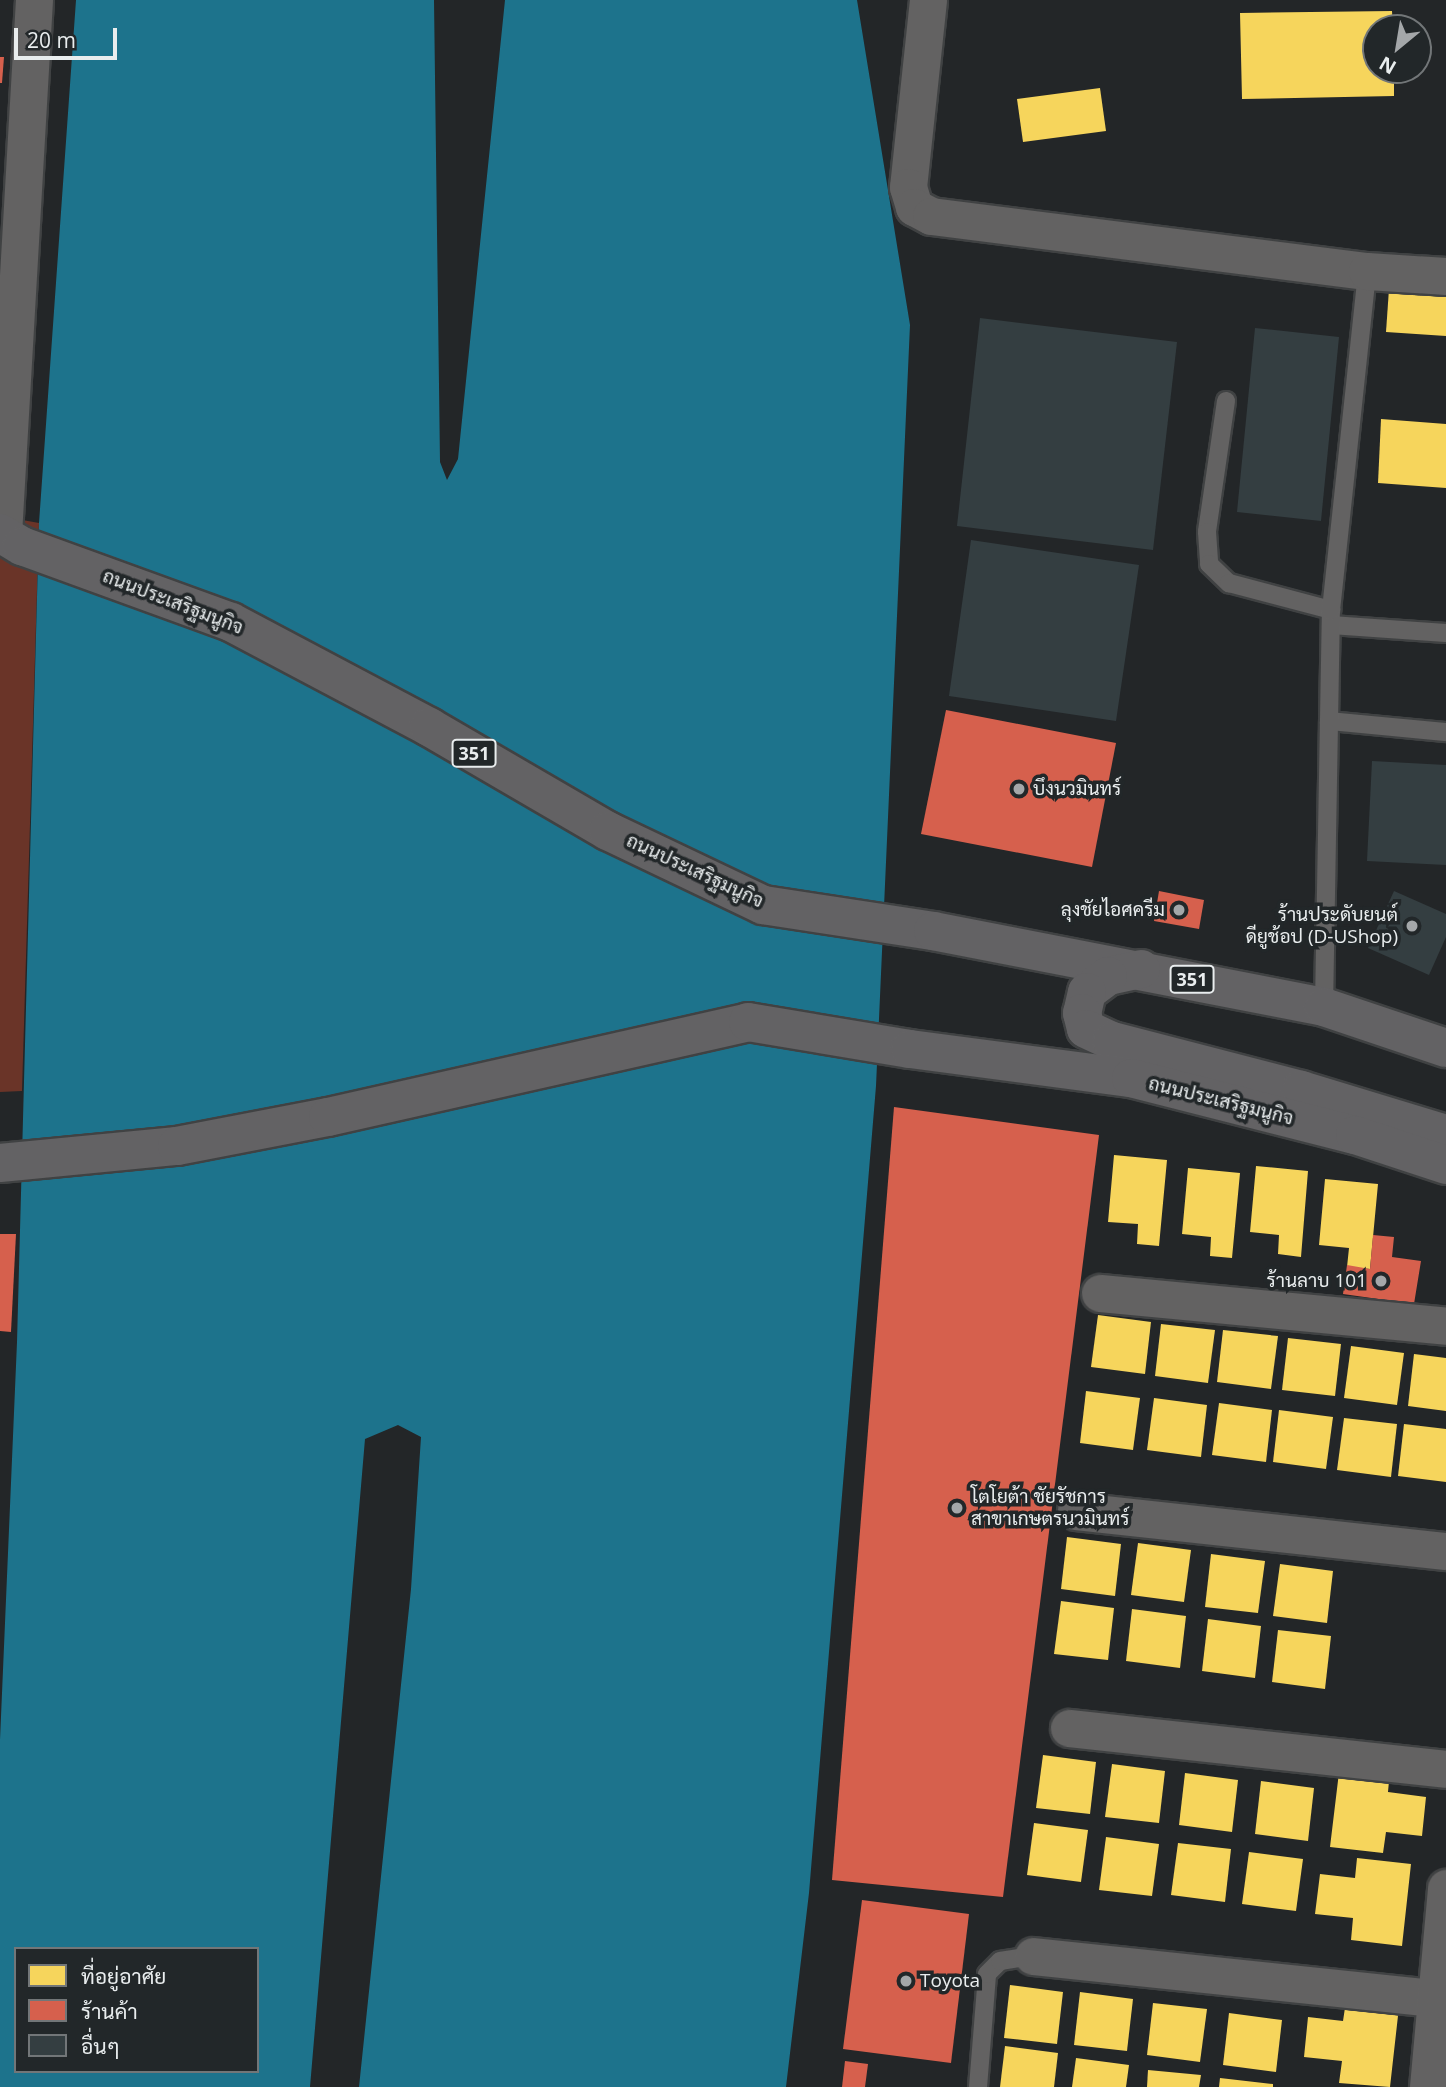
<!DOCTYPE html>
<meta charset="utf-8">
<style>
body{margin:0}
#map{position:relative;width:1446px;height:2087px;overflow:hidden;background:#232628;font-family:"Open Sans",Sarabun,sans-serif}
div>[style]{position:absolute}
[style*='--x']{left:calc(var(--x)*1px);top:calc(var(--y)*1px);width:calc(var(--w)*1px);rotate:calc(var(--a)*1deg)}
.green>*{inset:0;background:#6a3428}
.water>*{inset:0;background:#1d738c}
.homes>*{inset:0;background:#f6d55c}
.shops>*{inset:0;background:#d6604d}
.building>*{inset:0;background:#343e41}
.roads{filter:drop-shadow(2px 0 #404243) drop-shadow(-2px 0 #404243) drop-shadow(0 2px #404243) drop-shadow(0 -2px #404243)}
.lane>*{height:18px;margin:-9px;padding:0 9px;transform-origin:9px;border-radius:9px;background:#636262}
.street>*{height:37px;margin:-18.5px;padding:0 18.5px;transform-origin:18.5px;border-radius:18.5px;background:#636262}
.primary>*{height:38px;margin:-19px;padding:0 19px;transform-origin:19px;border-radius:19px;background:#636264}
.dots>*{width:19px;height:19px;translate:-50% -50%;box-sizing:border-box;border:4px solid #222729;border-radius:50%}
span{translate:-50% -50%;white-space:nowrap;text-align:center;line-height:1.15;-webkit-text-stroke:7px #222729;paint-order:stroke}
.shield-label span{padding:2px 5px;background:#222729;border:2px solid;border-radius:5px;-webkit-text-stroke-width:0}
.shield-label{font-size:18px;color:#e9edee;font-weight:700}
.street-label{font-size:19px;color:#e9edee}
.poi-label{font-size:19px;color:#e9edee}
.left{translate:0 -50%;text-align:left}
.right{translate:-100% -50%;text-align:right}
.legend{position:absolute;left:14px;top:1947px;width:245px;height:126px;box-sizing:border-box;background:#222729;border:2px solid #727678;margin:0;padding:9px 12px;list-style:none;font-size:21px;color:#e9edee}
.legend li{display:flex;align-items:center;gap:14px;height:35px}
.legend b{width:35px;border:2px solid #727678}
.north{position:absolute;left:1362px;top:14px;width:70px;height:70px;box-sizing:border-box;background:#222729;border:2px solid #727678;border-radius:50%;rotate:210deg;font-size:19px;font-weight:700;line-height:28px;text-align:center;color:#e9edee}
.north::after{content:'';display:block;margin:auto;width:24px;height:32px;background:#a4a7a9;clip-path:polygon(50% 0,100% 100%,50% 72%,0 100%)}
.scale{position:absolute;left:14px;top:28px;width:103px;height:32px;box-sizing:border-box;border:4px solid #e9edee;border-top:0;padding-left:9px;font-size:21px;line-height:24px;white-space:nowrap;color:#e9edee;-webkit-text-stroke:5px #222729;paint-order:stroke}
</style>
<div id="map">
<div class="green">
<i style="clip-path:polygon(0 516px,39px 523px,22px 1091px,0 1092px)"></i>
</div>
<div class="water">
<i style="clip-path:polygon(evenodd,76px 0,434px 0,440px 462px,447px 480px,458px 459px,505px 0,857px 0,910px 325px,876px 1086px,809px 1893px,786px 2087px,359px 2087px,411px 1589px,421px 1437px,398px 1425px,365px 1439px,310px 2087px,0 2087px,0 1740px,17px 1342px,39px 523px,76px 0,16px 1949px,257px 1949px,257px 2071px,16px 2071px,16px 1949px)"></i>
</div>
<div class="homes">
<i style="clip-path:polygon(1392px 11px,1393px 28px,1376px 28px,1376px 70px,1394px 70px,1394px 96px,1242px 99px,1240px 13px)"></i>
<i style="clip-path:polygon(1100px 88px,1106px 131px,1023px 142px,1017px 99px)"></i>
<i style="clip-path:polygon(1389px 289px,1446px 293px,1446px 336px,1386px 332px)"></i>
<i style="clip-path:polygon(1381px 419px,1446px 424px,1446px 488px,1378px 483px)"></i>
<i style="clip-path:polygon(1114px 1155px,1167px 1160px,1159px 1246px,1137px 1244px,1138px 1224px,1108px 1222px)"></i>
<i style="clip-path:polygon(1256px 1166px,1308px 1171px,1301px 1257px,1278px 1254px,1279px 1235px,1250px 1232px)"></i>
<i style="clip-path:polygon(1188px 1168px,1240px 1173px,1232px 1258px,1210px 1256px,1211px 1237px,1182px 1234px)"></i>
<i style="clip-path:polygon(1325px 1179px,1378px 1184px,1370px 1269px,1347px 1267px,1349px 1248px,1319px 1245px)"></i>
<i style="clip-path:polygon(1098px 1315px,1151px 1322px,1145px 1374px,1091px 1367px)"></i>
<i style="clip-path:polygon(1161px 1324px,1215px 1330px,1208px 1383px,1155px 1376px)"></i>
<i style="clip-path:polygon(1223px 1330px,1278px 1336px,1271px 1389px,1217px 1382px)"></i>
<i style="clip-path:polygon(1288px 1338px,1341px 1344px,1335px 1396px,1282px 1390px)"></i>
<i style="clip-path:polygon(1351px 1346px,1404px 1353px,1397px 1405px,1344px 1398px)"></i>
<i style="clip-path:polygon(1414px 1354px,1446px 1358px,1446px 1411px,1408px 1406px)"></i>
<i style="clip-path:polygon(1086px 1391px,1140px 1398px,1133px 1450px,1080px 1443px)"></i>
<i style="clip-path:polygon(1154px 1398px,1207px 1405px,1201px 1457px,1147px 1450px)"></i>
<i style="clip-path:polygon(1219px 1403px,1272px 1410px,1266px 1462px,1212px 1455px)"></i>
<i style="clip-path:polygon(1279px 1410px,1333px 1417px,1326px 1469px,1273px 1462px)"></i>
<i style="clip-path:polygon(1344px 1418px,1397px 1424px,1391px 1477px,1337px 1470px)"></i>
<i style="clip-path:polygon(1404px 1424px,1446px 1429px,1446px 1482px,1398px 1476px)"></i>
<i style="clip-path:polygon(1067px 1537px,1121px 1544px,1115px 1596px,1061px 1589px)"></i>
<i style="clip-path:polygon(1138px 1543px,1191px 1550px,1184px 1602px,1131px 1595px)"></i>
<i style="clip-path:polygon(1211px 1554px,1265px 1561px,1258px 1613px,1205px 1607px)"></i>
<i style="clip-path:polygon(1280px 1564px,1333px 1571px,1327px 1623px,1273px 1616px)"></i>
<i style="clip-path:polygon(1061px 1601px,1114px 1608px,1108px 1660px,1054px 1654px)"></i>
<i style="clip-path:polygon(1132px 1609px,1186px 1616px,1180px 1668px,1126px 1661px)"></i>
<i style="clip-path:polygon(1208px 1619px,1261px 1626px,1255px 1678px,1202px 1671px)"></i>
<i style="clip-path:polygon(1278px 1630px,1331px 1636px,1325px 1689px,1272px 1682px)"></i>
<i style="clip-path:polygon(1043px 1755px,1096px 1762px,1090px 1814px,1036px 1808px)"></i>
<i style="clip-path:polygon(1112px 1764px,1165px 1771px,1159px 1823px,1105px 1817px)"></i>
<i style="clip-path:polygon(1340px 1764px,1390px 1770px,1388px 1792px,1426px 1797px,1422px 1836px,1386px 1832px,1383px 1853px,1330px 1847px)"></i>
<i style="clip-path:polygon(1185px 1773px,1238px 1780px,1232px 1832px,1179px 1825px)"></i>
<i style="clip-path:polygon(1261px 1781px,1314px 1788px,1308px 1841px,1255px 1834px)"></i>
<i style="clip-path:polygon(1034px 1823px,1088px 1830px,1081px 1882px,1027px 1875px)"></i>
<i style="clip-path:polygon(1106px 1837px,1159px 1844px,1152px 1896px,1099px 1890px)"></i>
<i style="clip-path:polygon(1178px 1843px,1231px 1849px,1225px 1902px,1171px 1895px)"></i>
<i style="clip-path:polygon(1249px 1852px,1303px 1859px,1296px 1911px,1242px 1904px)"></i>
<i style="clip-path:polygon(1357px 1858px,1411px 1864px,1402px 1946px,1351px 1940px,1353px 1918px,1315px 1914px,1320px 1874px,1355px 1878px)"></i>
<i style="clip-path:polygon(1010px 1985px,1063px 1992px,1057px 2044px,1004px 2038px)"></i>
<i style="clip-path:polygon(1080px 1992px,1133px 1999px,1127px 2051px,1074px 2045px)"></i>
<i style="clip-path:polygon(1346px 2001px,1399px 2007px,1390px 2087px,1339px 2083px,1342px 2061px,1304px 2057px,1308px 2017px,1343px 2021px)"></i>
<i style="clip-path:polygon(1153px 2003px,1207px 2009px,1200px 2062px,1147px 2055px)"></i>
<i style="clip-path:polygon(1229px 2013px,1282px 2020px,1276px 2072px,1223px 2065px)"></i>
<i style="clip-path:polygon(1005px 2046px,1058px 2053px,1054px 2087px,1000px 2087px)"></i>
<i style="clip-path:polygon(1076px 2058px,1129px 2065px,1126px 2087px,1072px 2087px)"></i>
<i style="clip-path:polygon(1148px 2070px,1201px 2075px,1199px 2087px,1147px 2087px)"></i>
<i style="clip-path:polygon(1220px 2078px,1273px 2084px,1273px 2087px,1219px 2087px)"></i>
</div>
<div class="shops">
<i style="clip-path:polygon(0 57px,4px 57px,2px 83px,0 83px)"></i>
<i style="clip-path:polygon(946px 710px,1116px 743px,1092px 867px,921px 834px)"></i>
<i style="clip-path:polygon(1159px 891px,1204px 900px,1199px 929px,1154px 921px)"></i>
<i style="clip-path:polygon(894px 1107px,1099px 1135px,1003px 1897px,832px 1880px)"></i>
<i style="clip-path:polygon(0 1234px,16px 1234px,11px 1332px,0 1331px)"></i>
<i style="clip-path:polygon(1373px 1235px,1394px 1237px,1392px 1257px,1421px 1261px,1414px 1304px,1343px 1294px,1347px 1265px,1370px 1269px)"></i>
<i style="clip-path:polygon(862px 1900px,969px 1914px,951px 2063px,843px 2049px)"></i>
<i style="clip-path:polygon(845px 2061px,868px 2064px,865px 2087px,842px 2087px)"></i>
</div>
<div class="building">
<i style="clip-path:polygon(980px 318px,1177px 342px,1153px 550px,957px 526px)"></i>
<i style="clip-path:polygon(1255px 328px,1339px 337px,1321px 521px,1237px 512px)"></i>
<i style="clip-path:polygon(971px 540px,1139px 565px,1116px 721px,949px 696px)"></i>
<i style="clip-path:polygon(1372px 761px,1446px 765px,1446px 865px,1367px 861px)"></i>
<i style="clip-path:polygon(1394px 891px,1446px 914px,1446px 937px,1429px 975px,1368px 948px)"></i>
</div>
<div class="roads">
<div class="lane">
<i style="--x:1226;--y:401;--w:132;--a:98.3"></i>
<i style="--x:1207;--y:532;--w:32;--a:86"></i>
<i style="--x:1209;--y:564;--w:28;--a:44"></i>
<i style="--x:1229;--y:583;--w:106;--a:14.8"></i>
<i style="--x:1331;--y:625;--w:115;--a:4"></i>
<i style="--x:1329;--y:721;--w:118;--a:5.4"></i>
<i style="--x:1324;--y:1007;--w:397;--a:-89"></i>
<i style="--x:1331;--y:610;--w:341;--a:-83.9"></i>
<i style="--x:978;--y:2087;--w:113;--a:-85.4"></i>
<i style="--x:987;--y:1974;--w:18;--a:-45"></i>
<i style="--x:1000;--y:1961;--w:33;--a:-9"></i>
</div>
<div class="street">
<i style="--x:928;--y:0;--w:188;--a:96.1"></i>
<i style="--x:908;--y:187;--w:21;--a:73"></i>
<i style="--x:914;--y:207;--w:19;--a:28"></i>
<i style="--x:931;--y:216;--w:439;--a:7.2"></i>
<i style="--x:1367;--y:271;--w:79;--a:3.6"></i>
<i style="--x:3;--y:534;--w:535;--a:-86.68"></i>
<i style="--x:1100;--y:1293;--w:348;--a:5.4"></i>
<i style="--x:1076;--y:1511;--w:372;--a:6.2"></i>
<i style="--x:1069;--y:1728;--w:379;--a:6.2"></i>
<i style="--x:1033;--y:1956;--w:404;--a:6"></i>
<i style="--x:1428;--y:2087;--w:200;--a:-84.8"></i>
</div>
<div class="primary">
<i style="--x:0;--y:533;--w:26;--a:31"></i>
<i style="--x:22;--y:546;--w:222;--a:20"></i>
<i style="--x:231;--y:622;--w:224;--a:27.9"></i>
<i style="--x:429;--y:727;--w:207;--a:30.2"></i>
<i style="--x:608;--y:831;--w:172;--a:25.5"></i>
<i style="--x:763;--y:905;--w:172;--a:8.7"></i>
<i style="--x:933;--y:931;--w:398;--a:11"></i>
<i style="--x:1324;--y:1007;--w:129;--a:18.6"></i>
<i style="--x:1141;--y:969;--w:34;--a:168"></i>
<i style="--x:1108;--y:976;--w:26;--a:143"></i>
<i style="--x:1087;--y:992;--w:22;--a:103"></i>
<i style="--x:1082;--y:1013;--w:16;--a:76"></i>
<i style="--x:1086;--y:1029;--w:29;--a:25"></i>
<i style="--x:1112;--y:1041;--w:195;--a:14.5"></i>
<i style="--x:1301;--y:1090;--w:152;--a:16.9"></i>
<i style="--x:0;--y:1163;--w:178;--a:-5.5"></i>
<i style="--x:177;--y:1146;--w:154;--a:-10.9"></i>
<i style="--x:328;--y:1117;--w:431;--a:-12.7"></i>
<i style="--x:748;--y:1022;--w:164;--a:9.5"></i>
<i style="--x:910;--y:1049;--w:223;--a:7.5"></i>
<i style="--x:1131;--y:1078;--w:231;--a:14.3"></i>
<i style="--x:1355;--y:1135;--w:96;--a:18.2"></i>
</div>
</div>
<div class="dots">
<i style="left:1019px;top:789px;background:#a4a7a9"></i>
<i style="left:1179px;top:910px;background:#a4a7a9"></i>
<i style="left:1412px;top:926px;background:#a4a7a9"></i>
<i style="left:1381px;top:1281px;background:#a4a7a9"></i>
<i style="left:957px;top:1508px;background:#a4a7a9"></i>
<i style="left:906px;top:1981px;background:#a4a7a9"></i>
</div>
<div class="shield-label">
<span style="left:474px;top:753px">351</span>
<span style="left:1192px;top:979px">351</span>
</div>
<div class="street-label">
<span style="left:173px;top:602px;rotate:21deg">ถนนประเสริฐมนูกิจ</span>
<span style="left:695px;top:871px;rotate:25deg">ถนนประเสริฐมนูกิจ</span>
<span style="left:1221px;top:1101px;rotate:14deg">ถนนประเสริฐมนูกิจ</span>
</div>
<div class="poi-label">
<span class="left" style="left:1033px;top:789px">บึงนวมินทร์</span>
<span class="right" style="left:1165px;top:910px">ลุงชัยไอศครีม</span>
<span class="right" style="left:1398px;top:926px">ร้านประดับยนต์<br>ดียูช้อป (D-UShop)</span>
<span class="right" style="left:1367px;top:1281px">ร้านลาบ 101</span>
<span class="left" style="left:971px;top:1508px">โตโยต้า ชัยรัชการ<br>สาขาเกษตรนวมินทร์</span>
<span class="left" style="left:920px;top:1981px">Toyota</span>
</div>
<ul class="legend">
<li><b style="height:19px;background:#f6d55c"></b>ที่อยู่อาศัย</li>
<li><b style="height:19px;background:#d6604d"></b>ร้านค้า</li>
<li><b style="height:19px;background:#343e41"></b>อื่นๆ</li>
</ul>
<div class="north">N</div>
<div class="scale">20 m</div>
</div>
